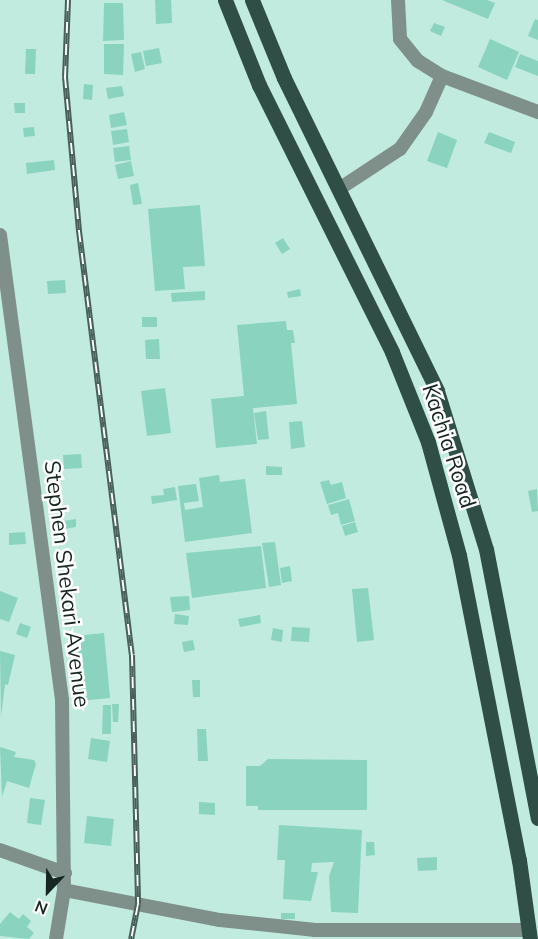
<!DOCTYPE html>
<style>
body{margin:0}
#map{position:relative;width:538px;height:939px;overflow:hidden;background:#c1ebde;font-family:Mulish,sans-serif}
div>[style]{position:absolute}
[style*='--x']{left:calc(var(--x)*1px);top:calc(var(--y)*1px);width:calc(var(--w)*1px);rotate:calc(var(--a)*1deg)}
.building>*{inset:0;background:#8ad4bf}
.minor>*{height:14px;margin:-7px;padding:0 7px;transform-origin:7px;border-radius:7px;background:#7f908a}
.primary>*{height:15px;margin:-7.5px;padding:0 7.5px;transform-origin:7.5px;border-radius:7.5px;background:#2f4e46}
.rail>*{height:6px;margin-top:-3px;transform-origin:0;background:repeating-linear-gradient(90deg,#fff 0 11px,#4a615b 0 22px);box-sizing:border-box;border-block:2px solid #4a615b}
span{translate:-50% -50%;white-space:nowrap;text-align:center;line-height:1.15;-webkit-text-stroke:5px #fff;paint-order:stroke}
.street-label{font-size:22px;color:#162622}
.north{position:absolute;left:18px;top:861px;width:60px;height:60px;-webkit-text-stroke:4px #fff;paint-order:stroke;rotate:202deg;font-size:16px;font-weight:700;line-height:24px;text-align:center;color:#162622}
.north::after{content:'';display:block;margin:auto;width:21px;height:27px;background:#162622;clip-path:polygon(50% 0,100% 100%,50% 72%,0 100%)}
</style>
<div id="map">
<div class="building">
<i style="clip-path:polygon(155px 0,171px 0,172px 23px,156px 24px)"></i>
<i style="clip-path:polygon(442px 0,487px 0,495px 3px,488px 19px)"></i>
<i style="clip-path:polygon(104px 3px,123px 3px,124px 40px,103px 41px)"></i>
<i style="clip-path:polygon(535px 19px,538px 20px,538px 40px,528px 36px)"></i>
<i style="clip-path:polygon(434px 23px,445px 27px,441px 36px,430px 31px)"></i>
<i style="clip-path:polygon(490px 39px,519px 52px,507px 80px,478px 67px)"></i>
<i style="clip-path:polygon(104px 44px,124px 44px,123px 75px,104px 74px)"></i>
<i style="clip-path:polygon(159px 48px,162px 63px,146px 66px,143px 51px)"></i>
<i style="clip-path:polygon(26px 49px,36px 49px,35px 74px,25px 74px)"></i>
<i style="clip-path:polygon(141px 52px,145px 69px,135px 72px,131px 54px)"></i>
<i style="clip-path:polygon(520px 54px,538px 61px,538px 76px,515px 67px)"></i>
<i style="clip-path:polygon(84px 84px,93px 85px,92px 100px,83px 99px)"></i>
<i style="clip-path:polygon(122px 86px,124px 96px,108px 99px,106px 88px)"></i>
<i style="clip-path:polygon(14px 103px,25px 103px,25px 113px,15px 113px)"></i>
<i style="clip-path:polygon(124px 112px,127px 125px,111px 128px,109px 115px)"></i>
<i style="clip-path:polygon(34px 127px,35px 136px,24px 137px,23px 128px)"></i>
<i style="clip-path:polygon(127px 129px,129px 142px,113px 145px,111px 131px)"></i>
<i style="clip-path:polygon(438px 132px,457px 140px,447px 168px,427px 161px)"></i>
<i style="clip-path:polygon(489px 132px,515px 142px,511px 153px,484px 143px)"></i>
<i style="clip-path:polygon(129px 146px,131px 160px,115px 162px,113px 148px)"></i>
<i style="clip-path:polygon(54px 160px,55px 170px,27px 174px,26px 163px)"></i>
<i style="clip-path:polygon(131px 161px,134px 176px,118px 179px,115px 165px)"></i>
<i style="clip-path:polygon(138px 183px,142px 204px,133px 205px,130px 185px)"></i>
<i style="clip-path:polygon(200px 205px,205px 266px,183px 267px,185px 289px,155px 291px,148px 209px)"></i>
<i style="clip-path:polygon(283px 238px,290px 249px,282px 254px,275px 243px)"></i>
<i style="clip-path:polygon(65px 280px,66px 293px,48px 294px,47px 281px)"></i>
<i style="clip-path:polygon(300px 289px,301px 296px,288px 298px,287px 292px)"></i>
<i style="clip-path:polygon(205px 291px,205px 300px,172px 302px,171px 293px)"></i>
<i style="clip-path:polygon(142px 317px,157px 317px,157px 327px,142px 327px)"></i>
<i style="clip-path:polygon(286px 321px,287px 330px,293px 330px,295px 343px,291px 343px,297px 404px,253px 408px,257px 444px,216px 448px,211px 399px,244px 396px,237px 325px)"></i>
<i style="clip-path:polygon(159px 339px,160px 359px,146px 359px,145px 340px)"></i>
<i style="clip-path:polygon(165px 388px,171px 433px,147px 436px,141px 391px)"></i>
<i style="clip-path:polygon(266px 411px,269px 439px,258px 440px,254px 413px)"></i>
<i style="clip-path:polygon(302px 421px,305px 447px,291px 449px,289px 422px)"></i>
<i style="clip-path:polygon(81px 454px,82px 468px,64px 469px,63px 455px)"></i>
<i style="clip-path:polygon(266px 466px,282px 467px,282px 475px,266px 475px)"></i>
<i style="clip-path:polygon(219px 475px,220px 482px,245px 479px,252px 533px,185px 542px,178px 486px,196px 484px,199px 501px,184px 503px,185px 510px,203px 507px,199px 478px)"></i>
<i style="clip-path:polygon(329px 480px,331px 485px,342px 482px,346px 498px,327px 504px,320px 482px)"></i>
<i style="clip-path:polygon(175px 487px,177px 500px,152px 504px,151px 496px,164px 495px,163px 489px)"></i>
<i style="clip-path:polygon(537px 489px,538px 511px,532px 512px,528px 491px)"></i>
<i style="clip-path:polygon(349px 499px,355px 521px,341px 525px,338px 513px,331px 515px,328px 505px)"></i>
<i style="clip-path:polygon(76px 519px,76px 527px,64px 529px,63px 521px)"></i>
<i style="clip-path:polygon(355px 522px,358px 532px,345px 536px,342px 526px)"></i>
<i style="clip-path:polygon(25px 532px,26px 544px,9px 545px,9px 533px)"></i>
<i style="clip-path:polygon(275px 542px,281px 585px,269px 587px,262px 543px)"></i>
<i style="clip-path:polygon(261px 546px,266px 588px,192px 598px,186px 553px)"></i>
<i style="clip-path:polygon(290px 566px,292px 581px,282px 583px,280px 568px)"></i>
<i style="clip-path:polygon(368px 588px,374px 640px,357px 642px,352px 589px)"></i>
<i style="clip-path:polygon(0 591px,18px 598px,9px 622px,0 619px)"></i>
<i style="clip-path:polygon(189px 596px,190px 610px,172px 612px,170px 597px)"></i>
<i style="clip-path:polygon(175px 614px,189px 616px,188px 625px,174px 624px)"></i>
<i style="clip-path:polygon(260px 615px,261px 623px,240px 627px,238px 619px)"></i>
<i style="clip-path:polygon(20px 623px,31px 627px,27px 638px,16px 634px)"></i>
<i style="clip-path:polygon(292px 627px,310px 628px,309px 642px,291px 641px)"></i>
<i style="clip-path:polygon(273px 628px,283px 630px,282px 642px,271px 640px)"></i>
<i style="clip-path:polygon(104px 633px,110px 698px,80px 701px,74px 636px)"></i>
<i style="clip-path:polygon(193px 640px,195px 650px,184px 652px,182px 642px)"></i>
<i style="clip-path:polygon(0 651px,15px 655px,8px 685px,5px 684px,1px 717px)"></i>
<i style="clip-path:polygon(192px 680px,200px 680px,200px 697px,193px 697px)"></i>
<i style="clip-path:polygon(119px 704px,118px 722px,113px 722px,112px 704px)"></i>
<i style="clip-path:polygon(103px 705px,111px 705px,111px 734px,102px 734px)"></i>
<i style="clip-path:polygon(197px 729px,206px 729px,208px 761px,198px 761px)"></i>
<i style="clip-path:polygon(91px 738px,110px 741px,107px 762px,88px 759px)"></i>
<i style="clip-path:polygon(0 747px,16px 752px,14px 757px,34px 760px,36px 764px,29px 788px,7px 781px,2px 797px)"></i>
<i style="clip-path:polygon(268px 759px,367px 760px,367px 810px,258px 810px,258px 806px,246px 806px,246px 766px,260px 766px)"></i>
<i style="clip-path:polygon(30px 798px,45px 800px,41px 825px,27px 823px)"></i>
<i style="clip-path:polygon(199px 802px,215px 803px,215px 815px,199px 814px)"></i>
<i style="clip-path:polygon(87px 816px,114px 819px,111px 846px,84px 843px)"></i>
<i style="clip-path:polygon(279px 825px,362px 830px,358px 913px,331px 912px,329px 876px,334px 862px,312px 863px,311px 872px,318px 872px,311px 901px,283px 899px,285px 860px,277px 860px)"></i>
<i style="clip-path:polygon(366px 842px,374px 842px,375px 855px,366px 856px)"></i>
<i style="clip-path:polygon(437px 857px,437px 870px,418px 871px,417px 858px)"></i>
<i style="clip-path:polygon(10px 912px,19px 919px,23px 914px,31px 921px,27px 927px,34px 933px,29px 939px,0 936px,0 924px)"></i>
<i style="clip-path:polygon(281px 913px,295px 913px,295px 919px,281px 919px)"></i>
</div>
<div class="minor">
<i style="--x:398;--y:0;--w:39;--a:87"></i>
<i style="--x:400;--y:39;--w:28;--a:51"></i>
<i style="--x:418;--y:61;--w:28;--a:32"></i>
<i style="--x:442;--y:76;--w:103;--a:20.6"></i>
<i style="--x:339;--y:189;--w:73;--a:-33.3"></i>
<i style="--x:400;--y:149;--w:45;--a:-54.9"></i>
<i style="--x:426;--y:112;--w:39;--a:-66"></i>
<i style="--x:0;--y:235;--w:469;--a:82.4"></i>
<i style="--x:62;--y:700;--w:190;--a:89.4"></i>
<i style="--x:64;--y:890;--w:50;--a:99.3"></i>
<i style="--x:0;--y:850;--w:69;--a:19.5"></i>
<i style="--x:64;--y:890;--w:159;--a:10.9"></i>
<i style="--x:220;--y:920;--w:96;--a:6"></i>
<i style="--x:315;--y:930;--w:214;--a:0"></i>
</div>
<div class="primary">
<i style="--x:225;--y:0;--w:92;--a:68.2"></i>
<i style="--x:259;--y:85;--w:298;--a:63.5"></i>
<i style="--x:392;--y:352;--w:97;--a:68.2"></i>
<i style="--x:428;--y:442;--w:117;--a:74.7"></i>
<i style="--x:459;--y:555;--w:311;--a:78.9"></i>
<i style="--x:519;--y:860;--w:80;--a:82.1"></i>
<i style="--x:252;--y:0;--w:84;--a:67.7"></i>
<i style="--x:284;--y:78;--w:348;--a:63.9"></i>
<i style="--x:437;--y:391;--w:165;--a:72.8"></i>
<i style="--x:486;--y:549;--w:274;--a:79.1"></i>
</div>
<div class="rail">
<i style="--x:68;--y:0;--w:77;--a:92.2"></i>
<i style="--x:65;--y:77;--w:155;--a:84.8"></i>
<i style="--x:79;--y:231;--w:427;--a:82.9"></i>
<i style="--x:132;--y:655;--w:249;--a:88.6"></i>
<i style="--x:138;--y:904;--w:36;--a:101"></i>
</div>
<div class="street-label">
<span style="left:449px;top:446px;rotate:72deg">Kachia Road</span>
<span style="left:67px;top:584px;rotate:83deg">Stephen Shekari Avenue</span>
</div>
<div class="north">N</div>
</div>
